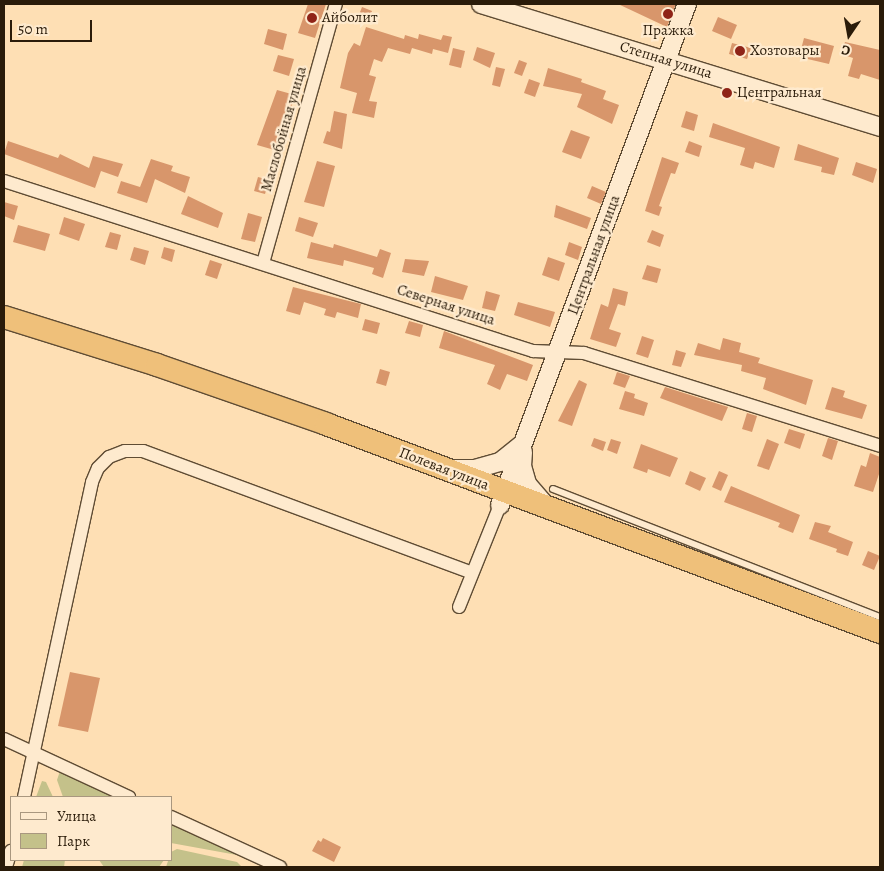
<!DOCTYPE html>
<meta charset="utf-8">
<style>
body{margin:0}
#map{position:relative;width:884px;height:871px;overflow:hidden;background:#fedfb4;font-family:Alegreya,serif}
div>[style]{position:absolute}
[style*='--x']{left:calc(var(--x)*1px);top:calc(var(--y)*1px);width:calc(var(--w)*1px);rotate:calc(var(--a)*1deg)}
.green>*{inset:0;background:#c4c18a}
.building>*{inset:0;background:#d8966b}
.roads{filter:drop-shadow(1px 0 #5f4c34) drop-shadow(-1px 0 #5f4c34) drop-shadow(0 1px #5f4c34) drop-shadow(0 -1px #5f4c34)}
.lane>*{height:6px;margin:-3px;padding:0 3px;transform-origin:3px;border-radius:3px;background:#feeace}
.street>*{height:12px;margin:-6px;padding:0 6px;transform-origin:6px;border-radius:6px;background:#feeace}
.secondary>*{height:18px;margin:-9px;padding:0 9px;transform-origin:9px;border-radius:9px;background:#feeace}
.highway>*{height:22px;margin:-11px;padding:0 11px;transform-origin:11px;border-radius:11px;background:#efc07a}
.dots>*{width:14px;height:14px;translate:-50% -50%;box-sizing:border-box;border:2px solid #feeace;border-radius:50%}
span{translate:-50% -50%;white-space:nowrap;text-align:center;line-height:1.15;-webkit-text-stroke:4.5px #feeace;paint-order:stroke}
.poi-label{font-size:15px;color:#2a1b09}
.left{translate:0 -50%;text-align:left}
.street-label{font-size:15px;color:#2a1b09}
.frame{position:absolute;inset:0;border:5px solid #2a1b09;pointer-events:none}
.legend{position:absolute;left:10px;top:796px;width:162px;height:65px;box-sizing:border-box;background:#feeace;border:1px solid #a9977f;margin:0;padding:6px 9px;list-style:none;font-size:15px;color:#2a1b09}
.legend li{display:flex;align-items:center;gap:10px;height:25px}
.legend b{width:25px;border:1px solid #a9977f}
.north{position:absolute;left:824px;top:10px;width:50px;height:50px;-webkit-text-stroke:4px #feeace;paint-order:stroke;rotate:192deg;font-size:14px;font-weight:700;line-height:20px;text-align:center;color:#2a1b09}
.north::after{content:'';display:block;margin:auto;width:18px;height:22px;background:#2a1b09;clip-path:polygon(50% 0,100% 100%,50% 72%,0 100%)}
.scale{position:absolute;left:10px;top:20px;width:82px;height:22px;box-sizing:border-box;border:2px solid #2a1b09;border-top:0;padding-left:6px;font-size:15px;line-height:18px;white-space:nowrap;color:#2a1b09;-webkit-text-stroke:4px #feeace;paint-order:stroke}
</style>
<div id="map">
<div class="green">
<i style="clip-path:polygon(60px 771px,121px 797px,63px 797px,57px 780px)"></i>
<i style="clip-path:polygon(42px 781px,46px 782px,53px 797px,36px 797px)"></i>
<i style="clip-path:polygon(171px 821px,237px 853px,237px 855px,171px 843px)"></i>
<i style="clip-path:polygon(177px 849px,237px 862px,242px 867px,166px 867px,171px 852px)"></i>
<i style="clip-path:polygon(24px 860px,65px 860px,64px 867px,22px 867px)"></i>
<i style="clip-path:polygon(99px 860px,164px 860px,159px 867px,104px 867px)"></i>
</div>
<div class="building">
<i style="clip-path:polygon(308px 4px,326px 4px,315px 38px,298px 33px)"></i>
<i style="clip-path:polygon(618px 4px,676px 4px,667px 27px)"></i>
<i style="clip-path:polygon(362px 7px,372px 11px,367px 24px,357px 20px)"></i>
<i style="clip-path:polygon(718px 17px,737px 25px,731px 39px,712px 31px)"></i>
<i style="clip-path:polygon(366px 27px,404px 39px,405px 35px,418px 39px,419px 34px,441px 40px,443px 35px,452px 37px,448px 53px,433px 49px,432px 54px,412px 48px,410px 54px,388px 48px,382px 62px,374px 59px,369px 75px,376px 77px,369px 101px,377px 102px,374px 118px,352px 113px,357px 93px,340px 88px,348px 53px,354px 43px,360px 46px)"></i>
<i style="clip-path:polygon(268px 29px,287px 34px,283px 50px,264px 44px)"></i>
<i style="clip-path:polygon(804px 38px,834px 46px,829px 64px,799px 57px)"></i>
<i style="clip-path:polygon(845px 42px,880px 50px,880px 80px,861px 74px,859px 79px,848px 76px,853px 58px,841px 54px)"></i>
<i style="clip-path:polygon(732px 43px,751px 48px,747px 59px,729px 54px)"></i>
<i style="clip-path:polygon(477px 47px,495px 53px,490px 68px,473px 60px)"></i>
<i style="clip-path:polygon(453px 48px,465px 51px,461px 68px,449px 65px)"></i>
<i style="clip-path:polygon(278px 55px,294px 59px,289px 76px,273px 71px)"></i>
<i style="clip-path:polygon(519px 60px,527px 63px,522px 76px,514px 73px)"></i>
<i style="clip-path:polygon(496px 67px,505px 69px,500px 87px,492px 85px)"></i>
<i style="clip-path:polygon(548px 68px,582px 79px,581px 82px,606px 91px,603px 99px,619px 105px,612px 124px,577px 107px,582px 94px,543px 86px)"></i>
<i style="clip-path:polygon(529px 79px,540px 83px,535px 97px,524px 93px)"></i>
<i style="clip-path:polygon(277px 90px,295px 95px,291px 108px,288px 107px,278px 151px,257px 145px)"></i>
<i style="clip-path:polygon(334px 111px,347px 114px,342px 149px,323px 143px,327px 131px,330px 132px)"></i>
<i style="clip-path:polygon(686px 111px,698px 115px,694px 131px,681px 127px)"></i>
<i style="clip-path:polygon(713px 123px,780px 147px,774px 168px,755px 162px,753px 169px,740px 165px,745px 148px,709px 137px)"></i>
<i style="clip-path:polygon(571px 130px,590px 137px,581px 159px,562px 152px)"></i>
<i style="clip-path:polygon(8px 141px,58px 158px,60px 154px,89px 168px,93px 156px,123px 164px,118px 177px,101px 171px,95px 188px,4px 154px)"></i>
<i style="clip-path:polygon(689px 141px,702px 146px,699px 157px,685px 152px)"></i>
<i style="clip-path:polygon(798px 144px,839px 158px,834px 175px,821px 172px,822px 167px,794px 160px)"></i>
<i style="clip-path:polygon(662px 157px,679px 163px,675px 174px,671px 173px,659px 206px,662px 207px,659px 216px,645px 211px)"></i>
<i style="clip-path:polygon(151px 159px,173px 166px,171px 171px,190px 177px,185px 193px,155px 179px,147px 203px,117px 193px,121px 181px,140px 187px)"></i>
<i style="clip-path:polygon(317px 161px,335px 166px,324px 207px,304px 202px)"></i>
<i style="clip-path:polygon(856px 162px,877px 169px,873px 183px,852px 175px)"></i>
<i style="clip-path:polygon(258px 177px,269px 180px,265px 194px,254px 191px)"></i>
<i style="clip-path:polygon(592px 186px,606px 192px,601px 204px,587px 198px)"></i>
<i style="clip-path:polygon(188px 196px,223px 213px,218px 228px,181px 214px)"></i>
<i style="clip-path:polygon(4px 202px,18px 206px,14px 220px,4px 216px)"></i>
<i style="clip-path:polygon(556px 205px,591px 218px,587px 229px,554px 217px)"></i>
<i style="clip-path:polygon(248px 213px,262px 217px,255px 242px,241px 239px)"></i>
<i style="clip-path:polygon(64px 217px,85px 224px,79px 241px,59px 234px)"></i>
<i style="clip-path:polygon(299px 217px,318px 223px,313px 237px,295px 231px)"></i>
<i style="clip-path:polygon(18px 225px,50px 234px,45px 251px,13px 242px)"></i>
<i style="clip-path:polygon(652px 230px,664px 235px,660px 247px,647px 242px)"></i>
<i style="clip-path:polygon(110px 232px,121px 235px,117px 250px,105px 247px)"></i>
<i style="clip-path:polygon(311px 242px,333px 248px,334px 244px,377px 257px,380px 249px,391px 253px,383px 278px,372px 274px,374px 268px,344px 260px,343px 266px,307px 258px)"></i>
<i style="clip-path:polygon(569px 242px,582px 247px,578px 260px,565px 255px)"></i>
<i style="clip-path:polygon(134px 247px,149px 251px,145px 265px,130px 260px)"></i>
<i style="clip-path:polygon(164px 247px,175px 250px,172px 262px,161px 258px)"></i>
<i style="clip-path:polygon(548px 257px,565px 263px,559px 281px,542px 275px)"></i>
<i style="clip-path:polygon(405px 259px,429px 261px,424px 276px,402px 272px)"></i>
<i style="clip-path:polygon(210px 260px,222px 264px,217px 279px,205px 275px)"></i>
<i style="clip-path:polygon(647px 265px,661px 269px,657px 283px,642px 279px)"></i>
<i style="clip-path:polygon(435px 276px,468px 286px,463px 300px,431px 292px)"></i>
<i style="clip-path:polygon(293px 287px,361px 304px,358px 318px,337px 312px,335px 318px,324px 315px,326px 309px,304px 302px,300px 315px,286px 311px)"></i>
<i style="clip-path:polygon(613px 288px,628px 292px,625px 306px,618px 304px,609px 329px,621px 333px,616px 347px,590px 339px,601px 304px,608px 307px)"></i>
<i style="clip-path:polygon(486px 291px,500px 295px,495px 311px,482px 308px)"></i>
<i style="clip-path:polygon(518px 302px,555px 312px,550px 327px,514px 315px)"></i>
<i style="clip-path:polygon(365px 319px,380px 323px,377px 334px,362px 330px)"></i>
<i style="clip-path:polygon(409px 321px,423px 325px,420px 337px,405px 333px)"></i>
<i style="clip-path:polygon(444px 331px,533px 365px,527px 381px,507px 374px,500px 390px,487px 384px,495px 365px,439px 348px)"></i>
<i style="clip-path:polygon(642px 336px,654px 340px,648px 358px,636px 354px)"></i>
<i style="clip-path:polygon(723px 338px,741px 343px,739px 352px,760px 358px,758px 363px,813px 380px,806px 405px,763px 389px,766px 378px,741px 371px,742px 365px,694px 355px,698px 343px,720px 350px)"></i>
<i style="clip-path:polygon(676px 350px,686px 353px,681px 367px,672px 365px)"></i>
<i style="clip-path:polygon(380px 369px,390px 372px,386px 386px,376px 383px)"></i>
<i style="clip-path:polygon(617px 372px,630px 376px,625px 388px,613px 384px)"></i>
<i style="clip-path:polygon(579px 380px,587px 384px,572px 426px,558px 421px)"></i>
<i style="clip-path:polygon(665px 387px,728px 407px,722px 421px,660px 398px)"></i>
<i style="clip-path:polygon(832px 387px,845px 391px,843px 397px,867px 405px,862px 419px,825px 409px)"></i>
<i style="clip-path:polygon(625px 391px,635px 394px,634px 398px,648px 403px,644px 416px,619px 409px)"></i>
<i style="clip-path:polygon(747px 413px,757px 416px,752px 432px,742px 429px)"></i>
<i style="clip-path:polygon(789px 429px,805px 434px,800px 449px,784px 443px)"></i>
<i style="clip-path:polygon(594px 438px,606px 442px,603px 451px,591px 446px)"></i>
<i style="clip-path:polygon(828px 438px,838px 441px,832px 460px,822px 456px)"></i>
<i style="clip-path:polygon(611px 439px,621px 442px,617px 454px,607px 450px)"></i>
<i style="clip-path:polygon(767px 439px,779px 444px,769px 470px,757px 466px)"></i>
<i style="clip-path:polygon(641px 444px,678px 458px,670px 477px,648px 469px,647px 473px,633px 468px)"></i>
<i style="clip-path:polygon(870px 453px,880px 457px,880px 471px,873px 492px,854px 486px,861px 465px,866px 467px)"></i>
<i style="clip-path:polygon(690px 471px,706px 478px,700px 491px,685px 484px)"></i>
<i style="clip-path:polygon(719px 471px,728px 475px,721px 491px,712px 487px)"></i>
<i style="clip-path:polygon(731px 486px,800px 515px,793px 533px,778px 527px,780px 523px,724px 502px)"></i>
<i style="clip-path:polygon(815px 522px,831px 526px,828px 532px,853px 542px,848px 556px,836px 552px,837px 549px,809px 539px)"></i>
<i style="clip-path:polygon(868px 551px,880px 556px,874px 570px,862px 565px)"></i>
<i style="clip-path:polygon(70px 672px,100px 678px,88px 732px,58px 726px)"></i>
<i style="clip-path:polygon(323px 838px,341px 847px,334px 862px,312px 851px,318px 840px,321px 842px)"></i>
</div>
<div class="roads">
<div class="lane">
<i style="--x:553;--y:489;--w:351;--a:21.4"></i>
</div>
<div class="street">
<i style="--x:4;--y:181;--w:556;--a:17.82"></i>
<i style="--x:533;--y:351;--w:51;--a:2.2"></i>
<i style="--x:584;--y:353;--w:310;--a:17.4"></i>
<i style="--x:263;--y:263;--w:269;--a:-74.3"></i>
<i style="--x:459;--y:607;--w:110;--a:-68.1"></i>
<i style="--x:4;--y:739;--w:138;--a:24.9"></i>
<i style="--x:24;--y:797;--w:322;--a:-77.8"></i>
<i style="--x:92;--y:482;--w:15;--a:-67"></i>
<i style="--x:98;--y:468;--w:16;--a:-45"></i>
<i style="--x:109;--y:457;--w:17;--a:-21"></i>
<i style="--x:125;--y:451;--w:18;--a:0"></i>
<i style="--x:143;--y:451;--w:351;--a:20.3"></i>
<i style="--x:171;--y:817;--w:120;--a:24.6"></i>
<i style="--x:6;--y:867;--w:17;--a:-73"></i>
</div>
<div class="secondary">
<i style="--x:481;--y:4;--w:418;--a:17.1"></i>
<i style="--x:523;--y:452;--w:14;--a:94"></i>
<i style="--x:522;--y:466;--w:19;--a:74"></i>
<i style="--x:527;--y:484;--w:30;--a:49"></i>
<i style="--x:454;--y:469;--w:21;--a:0"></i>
<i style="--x:475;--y:469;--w:26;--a:-16"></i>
<i style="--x:500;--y:462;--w:28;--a:-39"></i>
<i style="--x:500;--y:505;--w:535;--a:-69.53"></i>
</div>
<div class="highway">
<i style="--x:4;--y:317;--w:160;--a:17.4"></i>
<i style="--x:157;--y:365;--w:179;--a:19.2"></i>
<i style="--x:326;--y:424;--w:592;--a:20.58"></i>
</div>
</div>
<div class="dots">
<i style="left:668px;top:14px;background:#8f2418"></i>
<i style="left:312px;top:18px;background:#8f2418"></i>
<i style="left:740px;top:51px;background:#8f2418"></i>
<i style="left:727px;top:93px;background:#8f2418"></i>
</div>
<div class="poi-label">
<span class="left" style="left:322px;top:18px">Айболит</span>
<span style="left:668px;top:31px">Пражка</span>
<span class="left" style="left:750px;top:51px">Хозтовары</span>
<span class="left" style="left:737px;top:93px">Центральная</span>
</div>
<div class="street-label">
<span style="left:666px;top:60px;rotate:17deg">Степная улица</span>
<span style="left:284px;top:129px;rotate:-74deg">Маслобойная улица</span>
<span style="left:594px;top:255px;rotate:-70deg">Центральная улица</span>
<span style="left:446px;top:305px;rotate:18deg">Северная улица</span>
<span style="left:444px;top:469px;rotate:21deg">Полевая улица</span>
</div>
<div class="frame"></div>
<ul class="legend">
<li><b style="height:6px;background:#feeace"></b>Улица</li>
<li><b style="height:14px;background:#c4c18a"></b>Парк</li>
</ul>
<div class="north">С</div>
<div class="scale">50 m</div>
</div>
